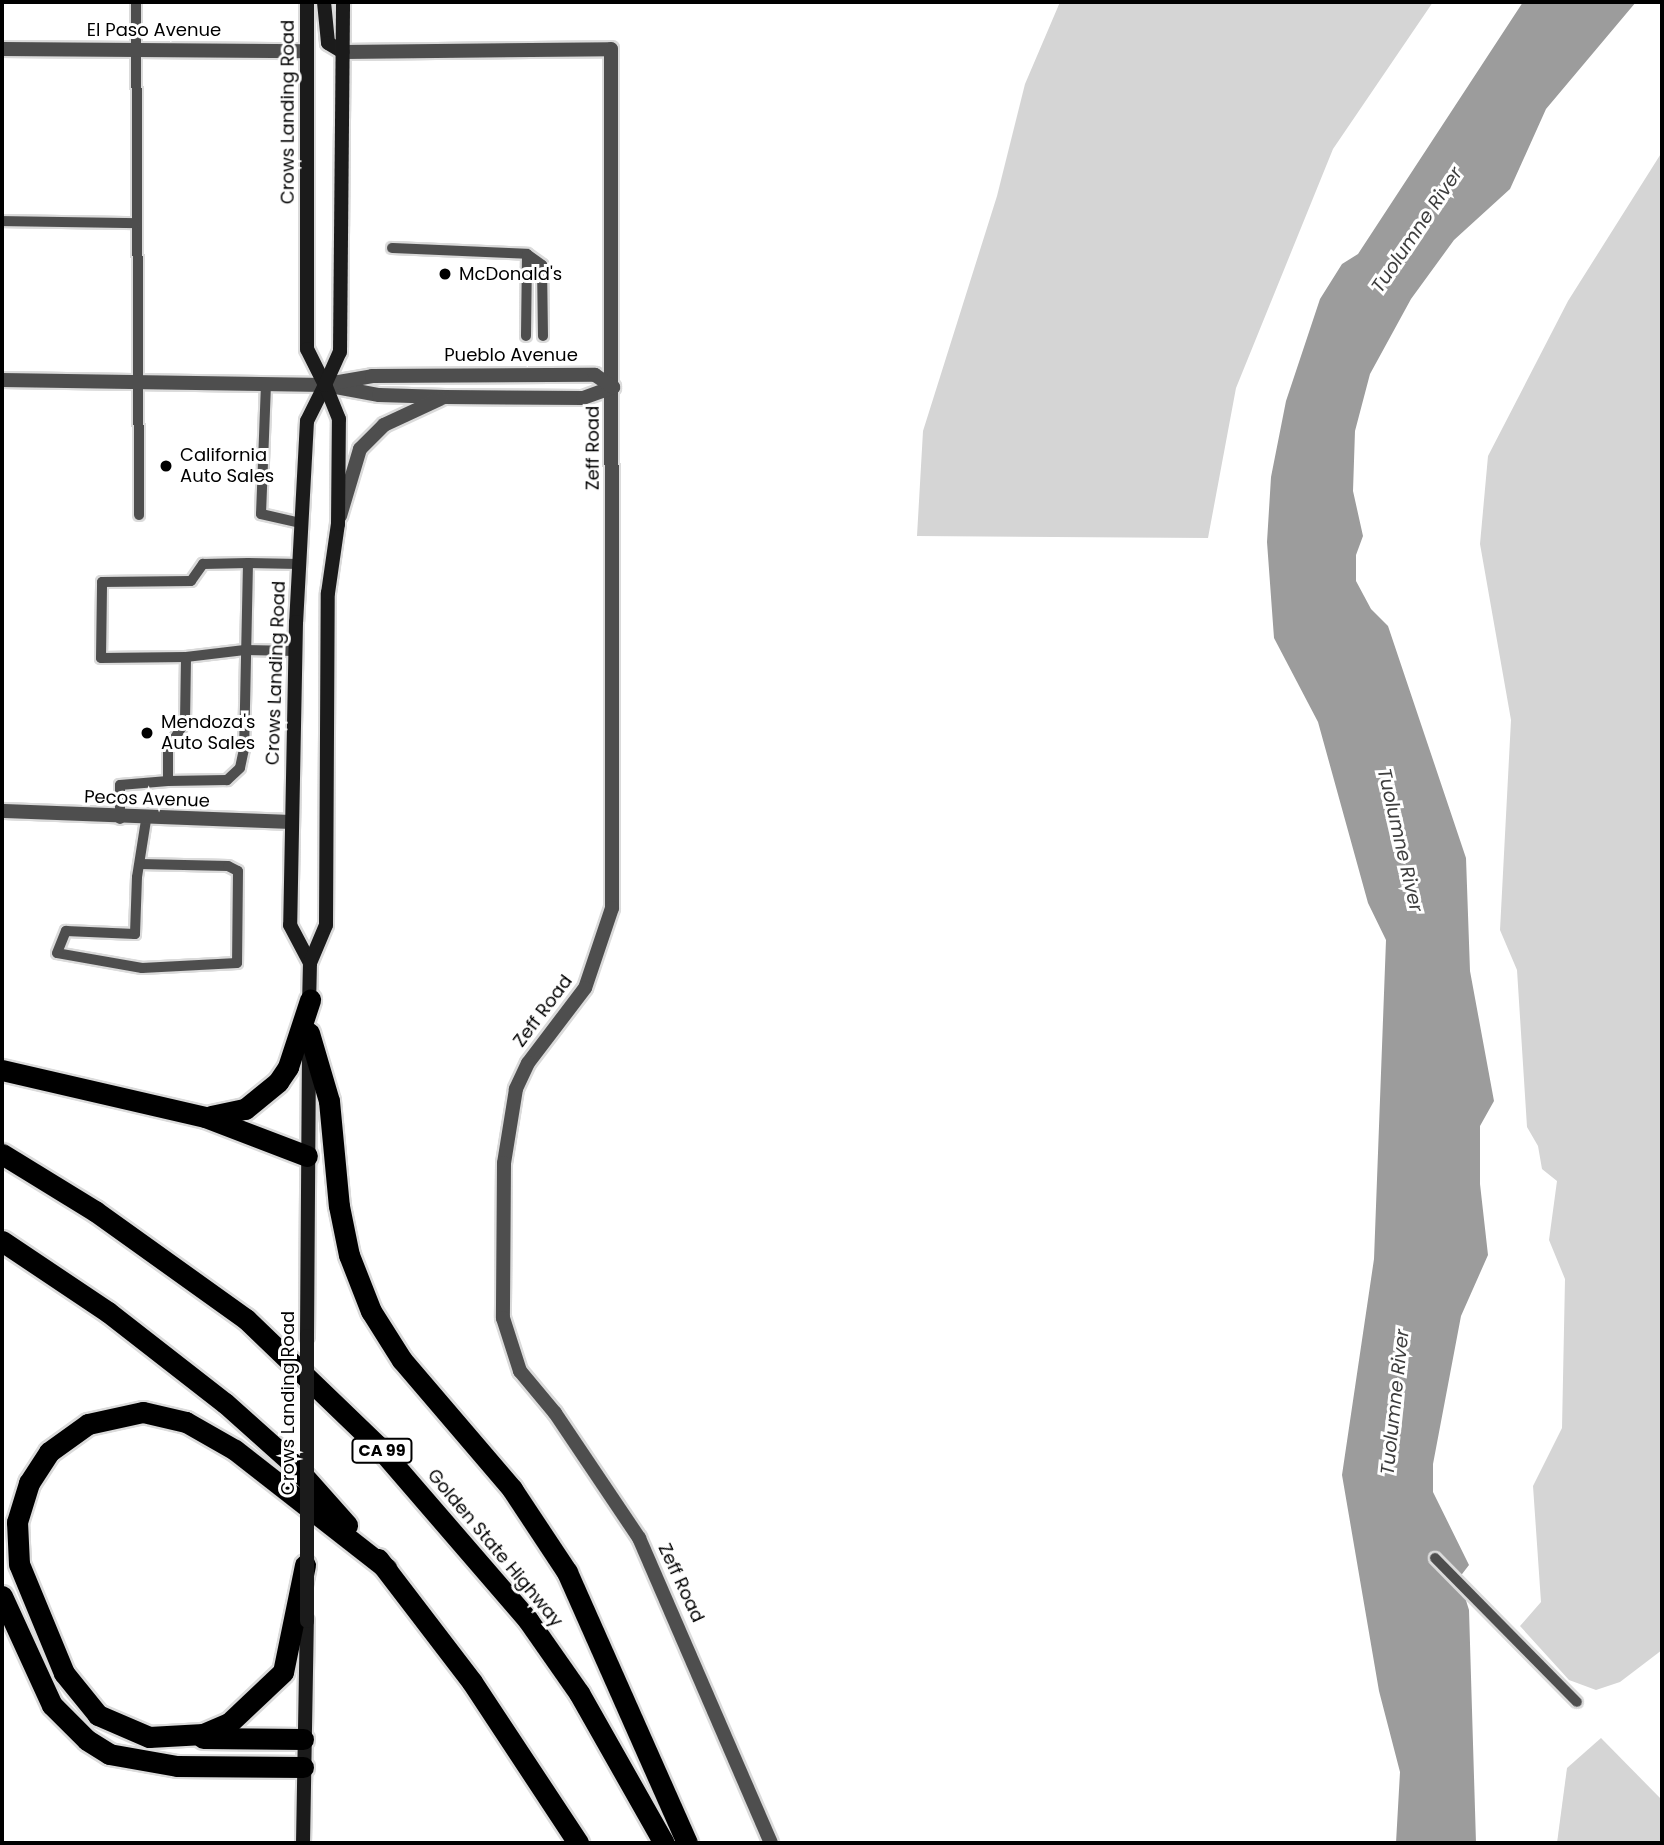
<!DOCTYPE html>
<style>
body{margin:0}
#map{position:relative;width:1664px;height:1845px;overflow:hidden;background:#fff;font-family:Poppins,sans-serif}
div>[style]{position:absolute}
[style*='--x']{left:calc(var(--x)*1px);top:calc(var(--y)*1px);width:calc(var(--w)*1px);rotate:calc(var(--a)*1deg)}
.green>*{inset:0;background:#d5d5d5}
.water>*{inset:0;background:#9c9c9c}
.roads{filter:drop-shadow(2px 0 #dbdbdb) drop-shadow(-2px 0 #dbdbdb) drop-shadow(0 2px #dbdbdb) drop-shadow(0 -2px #dbdbdb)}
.lane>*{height:10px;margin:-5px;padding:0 5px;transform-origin:5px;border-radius:5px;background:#4e4e4e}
.street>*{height:14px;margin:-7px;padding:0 7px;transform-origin:7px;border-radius:7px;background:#4e4e4e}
.secondary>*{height:14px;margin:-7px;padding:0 7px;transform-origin:7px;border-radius:7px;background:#1b1b1b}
.highway>*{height:21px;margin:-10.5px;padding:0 10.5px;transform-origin:10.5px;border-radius:10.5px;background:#000}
.secondary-bridge>*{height:14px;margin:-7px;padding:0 7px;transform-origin:7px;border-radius:7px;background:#1b1b1b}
.dots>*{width:19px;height:19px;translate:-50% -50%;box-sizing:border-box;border:4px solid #fff;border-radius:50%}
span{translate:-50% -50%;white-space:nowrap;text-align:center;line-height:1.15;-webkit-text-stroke:6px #fff;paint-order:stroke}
.shield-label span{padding:2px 5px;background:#fff;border:2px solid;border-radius:5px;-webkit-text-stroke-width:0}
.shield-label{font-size:16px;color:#000;font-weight:700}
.street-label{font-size:18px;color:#000}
.poi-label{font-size:18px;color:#000}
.left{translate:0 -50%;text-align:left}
.water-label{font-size:19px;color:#3d3d3d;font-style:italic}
.frame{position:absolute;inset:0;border:4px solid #000;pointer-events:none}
</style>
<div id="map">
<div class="green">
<i style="clip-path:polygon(1060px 2px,1433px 2px,1333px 149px,1236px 388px,1208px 538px,917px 536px,923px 431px,997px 196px,1025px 84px)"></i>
<i style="clip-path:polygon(1662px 152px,1662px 1650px,1620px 1682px,1596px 1690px,1569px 1680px,1520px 1626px,1541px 1602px,1533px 1486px,1562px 1428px,1565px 1279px,1549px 1240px,1557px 1181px,1542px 1169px,1538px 1146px,1527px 1127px,1517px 970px,1500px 930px,1511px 720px,1480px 544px,1488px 456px,1568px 301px)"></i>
<i style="clip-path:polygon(1601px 1738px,1662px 1800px,1662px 1843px,1557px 1843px,1567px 1768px)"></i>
</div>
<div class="water">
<i style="clip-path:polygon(1523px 2px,1636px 2px,1546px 109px,1510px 189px,1454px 240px,1411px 299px,1370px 374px,1355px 431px,1353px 491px,1363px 536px,1356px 555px,1356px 581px,1371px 609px,1388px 626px,1466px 858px,1470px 971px,1494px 1101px,1480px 1126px,1480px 1184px,1488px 1255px,1461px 1316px,1433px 1464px,1433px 1492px,1469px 1565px,1459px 1578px,1469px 1610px,1476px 1843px,1396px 1843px,1400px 1772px,1379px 1691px,1342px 1475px,1374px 1259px,1386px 940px,1368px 903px,1318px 722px,1274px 638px,1267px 542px,1271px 477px,1286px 401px,1320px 299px,1342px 264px,1358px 254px)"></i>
</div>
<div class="roads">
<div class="lane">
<i style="--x:136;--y:2;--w:513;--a:89.66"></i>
<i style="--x:2;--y:221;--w:134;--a:0.9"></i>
<i style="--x:392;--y:248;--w:135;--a:2.5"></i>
<i style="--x:527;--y:254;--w:82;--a:90.7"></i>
<i style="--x:527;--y:254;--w:19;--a:36"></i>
<i style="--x:542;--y:265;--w:71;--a:89.2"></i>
<i style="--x:266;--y:384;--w:130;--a:92.2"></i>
<i style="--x:261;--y:514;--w:41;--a:12.7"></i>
<i style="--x:248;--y:563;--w:51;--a:1.1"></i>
<i style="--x:186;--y:657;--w:59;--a:-6.8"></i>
<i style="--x:245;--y:650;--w:51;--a:1.1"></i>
<i style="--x:120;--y:819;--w:34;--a:-90"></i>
<i style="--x:120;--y:785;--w:48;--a:-4.8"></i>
<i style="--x:168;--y:781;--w:32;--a:-90"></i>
<i style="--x:168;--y:749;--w:32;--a:-58"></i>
<i style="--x:185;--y:722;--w:65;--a:-89.1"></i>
<i style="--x:186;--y:657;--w:85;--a:179.3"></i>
<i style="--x:101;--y:658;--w:76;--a:-89.2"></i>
<i style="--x:102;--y:582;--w:89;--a:-0.6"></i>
<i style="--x:191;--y:581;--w:21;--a:-55"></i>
<i style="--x:203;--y:564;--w:45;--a:-1.3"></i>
<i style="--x:248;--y:563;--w:186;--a:91.2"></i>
<i style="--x:244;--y:749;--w:19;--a:102"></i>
<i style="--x:240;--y:768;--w:18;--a:137"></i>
<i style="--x:227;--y:780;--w:59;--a:179"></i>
<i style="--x:140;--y:864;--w:88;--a:1.3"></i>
<i style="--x:228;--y:866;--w:11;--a:27"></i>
<i style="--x:238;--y:871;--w:92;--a:90.6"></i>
<i style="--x:237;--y:963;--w:95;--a:177"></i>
<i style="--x:142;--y:968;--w:86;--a:-170"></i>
<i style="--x:57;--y:953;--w:24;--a:-68"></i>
<i style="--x:66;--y:931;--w:69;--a:2.5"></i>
<i style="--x:135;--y:934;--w:57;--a:-88"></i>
<i style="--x:137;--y:877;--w:58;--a:-81"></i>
<i style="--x:1435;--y:1558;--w:202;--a:45.4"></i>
</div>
<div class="street">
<i style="--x:2;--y:49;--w:305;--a:0.4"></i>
<i style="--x:343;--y:52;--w:268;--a:-0.6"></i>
<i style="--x:611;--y:49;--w:859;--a:89.93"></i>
<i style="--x:612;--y:908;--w:84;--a:108.6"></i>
<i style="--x:585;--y:988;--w:94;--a:127.2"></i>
<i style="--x:528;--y:1063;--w:29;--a:115"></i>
<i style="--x:516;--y:1089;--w:75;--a:99.2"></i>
<i style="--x:504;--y:1163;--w:155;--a:90.4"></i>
<i style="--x:503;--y:1318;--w:56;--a:72.2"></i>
<i style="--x:520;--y:1371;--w:55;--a:50.2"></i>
<i style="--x:555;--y:1413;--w:151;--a:56.1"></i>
<i style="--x:639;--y:1538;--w:332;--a:66.6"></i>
<i style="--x:2;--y:380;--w:323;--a:0.9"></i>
<i style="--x:325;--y:385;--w:55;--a:10.5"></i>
<i style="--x:379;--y:395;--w:66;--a:1.7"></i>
<i style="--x:445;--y:397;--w:138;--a:0.4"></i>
<i style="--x:583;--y:398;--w:32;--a:-20"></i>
<i style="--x:333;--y:383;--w:40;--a:-10"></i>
<i style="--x:372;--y:376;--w:223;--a:-0.3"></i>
<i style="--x:595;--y:375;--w:22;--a:34"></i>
<i style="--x:340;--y:516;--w:70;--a:-73.4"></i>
<i style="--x:360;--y:449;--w:34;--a:-45"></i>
<i style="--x:384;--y:425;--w:62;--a:-24.9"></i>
<i style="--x:2;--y:811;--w:289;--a:2.2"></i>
</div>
<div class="secondary">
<i style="--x:307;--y:2;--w:347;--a:90"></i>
<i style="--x:307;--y:349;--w:40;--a:63.4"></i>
<i style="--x:325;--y:385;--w:40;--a:116.6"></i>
<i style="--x:307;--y:421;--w:201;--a:93.1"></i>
<i style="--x:296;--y:622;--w:303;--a:91.1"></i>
<i style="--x:290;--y:925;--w:43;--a:62.2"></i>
<i style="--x:324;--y:2;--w:41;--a:84.4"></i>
<i style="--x:328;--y:43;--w:17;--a:31"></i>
<i style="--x:309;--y:1006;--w:43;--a:-88.7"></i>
<i style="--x:310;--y:963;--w:41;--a:-67.2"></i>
<i style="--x:326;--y:925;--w:332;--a:-89.7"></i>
<i style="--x:328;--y:593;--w:70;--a:-81.8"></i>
<i style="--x:338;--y:524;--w:105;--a:-89.5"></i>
<i style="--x:339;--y:419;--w:37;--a:-112"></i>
<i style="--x:325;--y:385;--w:36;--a:-66"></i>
<i style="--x:340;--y:352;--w:350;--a:-89.5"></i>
<i style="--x:307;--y:1336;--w:285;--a:-89.6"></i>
<i style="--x:303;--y:1843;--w:222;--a:-89"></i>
</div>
<div class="highway">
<i style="--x:309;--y:1033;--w:71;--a:73.6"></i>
<i style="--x:329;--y:1101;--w:105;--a:84.6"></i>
<i style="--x:339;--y:1206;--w:50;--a:78.5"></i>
<i style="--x:349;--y:1255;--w:60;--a:68.6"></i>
<i style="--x:371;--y:1311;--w:58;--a:57.7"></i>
<i style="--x:402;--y:1360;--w:170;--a:49.5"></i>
<i style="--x:512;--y:1489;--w:100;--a:56.5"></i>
<i style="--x:567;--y:1572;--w:296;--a:66.1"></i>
<i style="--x:2;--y:1070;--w:208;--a:13"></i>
<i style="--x:205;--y:1117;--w:109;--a:20.9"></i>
<i style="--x:211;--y:1116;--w:35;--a:-12"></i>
<i style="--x:245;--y:1109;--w:43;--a:-39.3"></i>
<i style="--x:278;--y:1082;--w:18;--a:-56"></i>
<i style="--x:288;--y:1067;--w:71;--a:-71.8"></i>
<i style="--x:2;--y:1154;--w:109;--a:31.5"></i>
<i style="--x:95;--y:1211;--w:186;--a:35.6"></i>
<i style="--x:246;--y:1319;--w:182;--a:43.9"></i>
<i style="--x:377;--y:1445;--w:231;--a:49.2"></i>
<i style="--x:528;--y:1620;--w:89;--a:55.1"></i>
<i style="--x:579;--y:1693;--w:172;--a:60.5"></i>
<i style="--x:2;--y:1241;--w:128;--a:33.8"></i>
<i style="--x:108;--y:1312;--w:148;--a:37.9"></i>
<i style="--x:225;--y:1403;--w:90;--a:41.8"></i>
<i style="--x:292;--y:1463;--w:83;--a:48.4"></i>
<i style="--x:378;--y:1559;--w:155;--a:52.6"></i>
<i style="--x:472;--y:1682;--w:193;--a:56.6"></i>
<i style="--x:305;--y:1565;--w:109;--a:101.6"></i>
<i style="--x:283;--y:1672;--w:74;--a:136.6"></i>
<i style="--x:229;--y:1723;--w:28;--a:157"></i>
<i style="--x:203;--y:1734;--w:54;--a:176.8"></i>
<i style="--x:149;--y:1737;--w:56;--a:-156.7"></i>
<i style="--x:98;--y:1715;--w:54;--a:-129"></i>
<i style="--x:64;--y:1673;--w:118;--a:-112.4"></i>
<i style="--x:19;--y:1564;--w:42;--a:-92.7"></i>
<i style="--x:17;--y:1522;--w:41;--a:-72.9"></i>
<i style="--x:29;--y:1483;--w:37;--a:-57"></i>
<i style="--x:49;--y:1452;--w:48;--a:-35.7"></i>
<i style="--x:88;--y:1424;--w:56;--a:-12.3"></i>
<i style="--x:143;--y:1412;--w:44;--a:13.1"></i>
<i style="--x:186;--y:1422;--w:56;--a:29.7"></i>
<i style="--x:235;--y:1450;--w:192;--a:38"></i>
<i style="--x:2;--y:1596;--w:120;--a:65.4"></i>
<i style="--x:52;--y:1705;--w:49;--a:45"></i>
<i style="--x:87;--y:1740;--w:26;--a:32"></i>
<i style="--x:109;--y:1754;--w:69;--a:10"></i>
<i style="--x:177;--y:1766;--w:126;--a:0.5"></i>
<i style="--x:203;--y:1738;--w:100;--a:0.6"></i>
</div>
</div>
<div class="secondary-bridge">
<i style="--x:307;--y:1336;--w:285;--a:90"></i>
</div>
<div class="dots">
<i style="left:445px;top:274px;background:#000"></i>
<i style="left:166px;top:466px;background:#000"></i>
<i style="left:147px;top:733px;background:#000"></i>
</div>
<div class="shield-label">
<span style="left:382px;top:1451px">CA 99</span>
</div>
<div class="street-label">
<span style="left:154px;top:30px">El Paso Avenue</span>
<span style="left:288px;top:112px;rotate:-90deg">Crows Landing Road</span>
<span style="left:511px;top:355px">Pueblo Avenue</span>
<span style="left:593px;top:448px;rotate:-90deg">Zeff Road</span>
<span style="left:276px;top:673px;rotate:-88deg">Crows Landing Road</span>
<span style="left:147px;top:799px;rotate:2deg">Pecos Avenue</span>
<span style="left:543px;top:1011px;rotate:-53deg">Zeff Road</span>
<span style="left:288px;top:1403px;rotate:-90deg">Crows Landing Road</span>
<span style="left:495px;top:1548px;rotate:50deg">Golden State Highway</span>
<span style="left:681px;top:1583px;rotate:65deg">Zeff Road</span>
</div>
<div class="poi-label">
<span class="left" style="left:459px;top:274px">McDonald's</span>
<span class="left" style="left:180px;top:466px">California<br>Auto Sales</span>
<span class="left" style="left:161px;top:733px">Mendoza's<br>Auto Sales</span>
</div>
<div class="water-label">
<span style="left:1417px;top:230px;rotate:-56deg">Tuolumne River</span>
<span style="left:1400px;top:840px;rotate:77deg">Tuolumne River</span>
<span style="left:1395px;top:1402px;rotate:-84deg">Tuolumne River</span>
</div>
<div class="frame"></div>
</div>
